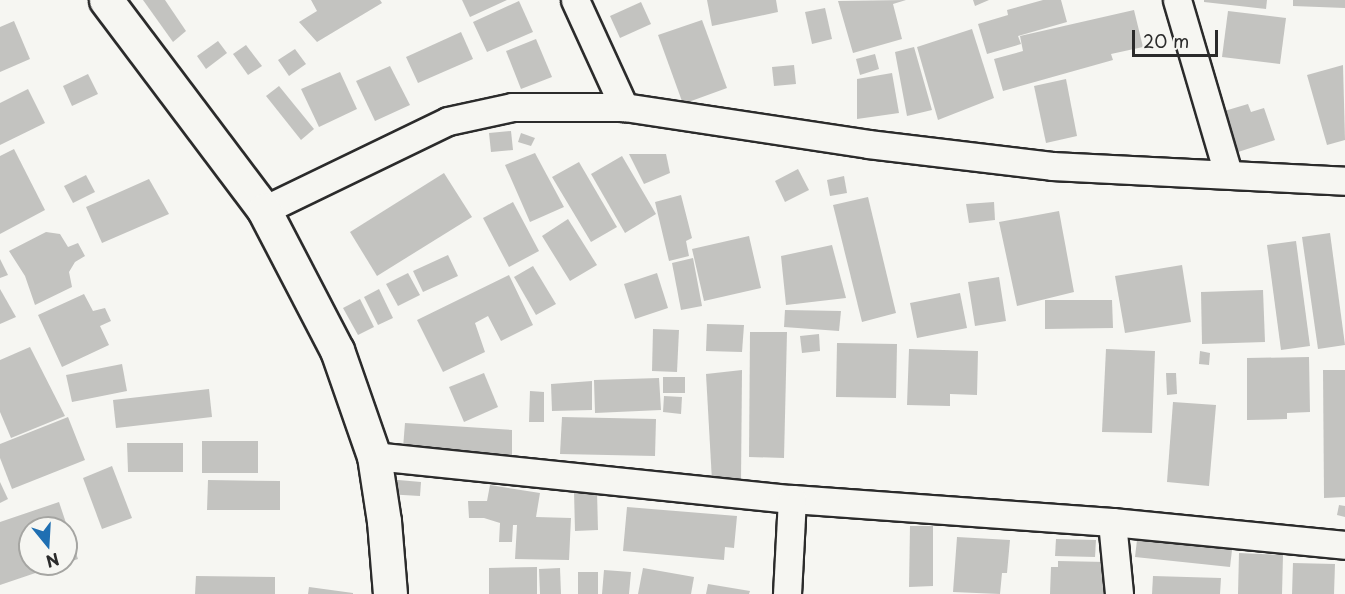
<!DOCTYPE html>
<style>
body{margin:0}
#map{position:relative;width:1345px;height:594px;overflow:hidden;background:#f6f6f2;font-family:"Playpen Sans",sans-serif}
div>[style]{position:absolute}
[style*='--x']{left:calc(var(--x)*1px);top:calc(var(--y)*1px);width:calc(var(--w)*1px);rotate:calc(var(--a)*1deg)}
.building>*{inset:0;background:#c3c3c0}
.roads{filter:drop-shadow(2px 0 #2b2b2b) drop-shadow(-2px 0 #2b2b2b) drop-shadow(0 2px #2b2b2b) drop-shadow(0 -2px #2b2b2b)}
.minor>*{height:27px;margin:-13.5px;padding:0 13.5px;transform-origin:13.5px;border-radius:13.5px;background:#f6f6f2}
.tertiary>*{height:33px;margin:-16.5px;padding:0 16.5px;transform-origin:16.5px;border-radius:16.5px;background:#f6f6f2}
span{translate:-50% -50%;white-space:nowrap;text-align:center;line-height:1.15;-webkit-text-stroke:6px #f6f6f2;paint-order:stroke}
.north{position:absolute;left:18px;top:516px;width:60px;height:60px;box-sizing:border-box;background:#f6f6f2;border:2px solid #a5a5a2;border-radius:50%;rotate:162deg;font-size:16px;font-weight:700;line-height:24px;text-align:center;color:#2b2b2b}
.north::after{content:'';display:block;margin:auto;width:21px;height:27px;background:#1f6fb2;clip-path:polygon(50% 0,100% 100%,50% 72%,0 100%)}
.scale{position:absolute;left:1132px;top:30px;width:86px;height:27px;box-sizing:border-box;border:3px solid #2b2b2b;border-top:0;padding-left:8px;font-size:18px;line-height:21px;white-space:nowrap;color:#2b2b2b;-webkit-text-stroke:4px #f6f6f2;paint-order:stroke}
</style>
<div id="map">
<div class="building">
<i style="clip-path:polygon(143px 0,165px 0,186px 31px,173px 42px)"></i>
<i style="clip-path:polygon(311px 0,380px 0,382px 3px,317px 42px,299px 22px,317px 11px)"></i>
<i style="clip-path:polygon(462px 0,507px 0,470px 17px)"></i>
<i style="clip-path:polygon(707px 0,776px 0,778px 12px,712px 26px)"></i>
<i style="clip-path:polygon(906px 0,893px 4px,902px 39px,853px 53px,838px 1px)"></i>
<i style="clip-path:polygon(973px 0,989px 0,975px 6px)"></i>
<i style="clip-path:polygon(1043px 0,1061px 0,1067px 22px,1018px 36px,1021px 44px,987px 54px,978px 24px,1008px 15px,1007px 10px)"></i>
<i style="clip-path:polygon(1204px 0,1267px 0,1266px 9px,1204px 2px)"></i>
<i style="clip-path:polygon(1293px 0,1345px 0,1345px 8px,1293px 6px)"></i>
<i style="clip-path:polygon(519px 1px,533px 32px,487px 52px,473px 22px)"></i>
<i style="clip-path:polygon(641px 2px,651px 24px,620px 38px,610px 16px)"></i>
<i style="clip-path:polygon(825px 8px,832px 39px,812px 44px,805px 12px)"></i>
<i style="clip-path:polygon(1134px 10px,1143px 47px,1111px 54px,1113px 60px,1003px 91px,994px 59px,1023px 51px,1020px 36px)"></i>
<i style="clip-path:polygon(1228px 11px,1286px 18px,1280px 64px,1222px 57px)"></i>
<i style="clip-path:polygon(702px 20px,727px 88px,683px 104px,658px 35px)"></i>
<i style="clip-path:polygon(14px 21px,30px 59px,0 72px,0 27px)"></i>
<i style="clip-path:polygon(972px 29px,994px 98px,938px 120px,917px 47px)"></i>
<i style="clip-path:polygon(461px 32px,473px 59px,418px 83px,406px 57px)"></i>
<i style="clip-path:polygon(536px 39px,552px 77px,521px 89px,506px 51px)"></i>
<i style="clip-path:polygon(218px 41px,227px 53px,206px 69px,197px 56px)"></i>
<i style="clip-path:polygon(246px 45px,262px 66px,248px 75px,233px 54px)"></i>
<i style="clip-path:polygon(914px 47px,932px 110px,907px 116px,895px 52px)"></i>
<i style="clip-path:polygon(295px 49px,306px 64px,289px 76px,278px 60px)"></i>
<i style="clip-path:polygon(875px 54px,879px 69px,860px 75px,856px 59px)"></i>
<i style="clip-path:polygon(794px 65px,796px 84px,774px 86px,772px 67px)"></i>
<i style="clip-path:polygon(1343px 65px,1345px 140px,1327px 145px,1307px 75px)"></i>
<i style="clip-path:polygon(390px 66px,410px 105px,375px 121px,356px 81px)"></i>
<i style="clip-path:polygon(340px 72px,357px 109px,319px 127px,301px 89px)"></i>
<i style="clip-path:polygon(892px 73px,899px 113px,857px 119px,857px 79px)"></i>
<i style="clip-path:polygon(88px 74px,98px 94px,72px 106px,63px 86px)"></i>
<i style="clip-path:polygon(1066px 79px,1077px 136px,1046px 143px,1034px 86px)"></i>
<i style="clip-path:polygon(279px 86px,314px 129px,301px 140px,266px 96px)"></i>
<i style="clip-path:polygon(28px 89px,45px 123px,0 145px,0 103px)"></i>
<i style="clip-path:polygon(1248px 104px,1251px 112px,1264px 108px,1275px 140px,1235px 153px,1221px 112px)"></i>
<i style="clip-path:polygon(511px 131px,513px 150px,491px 152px,489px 133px)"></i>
<i style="clip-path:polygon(521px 133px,535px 138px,531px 146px,518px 142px)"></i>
<i style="clip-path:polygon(14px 149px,45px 210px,0 234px,0 156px)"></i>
<i style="clip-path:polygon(535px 153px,564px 207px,530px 222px,505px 165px)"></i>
<i style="clip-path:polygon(629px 154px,666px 154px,670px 173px,644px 184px)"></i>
<i style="clip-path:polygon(622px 156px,656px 214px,625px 233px,591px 174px)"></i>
<i style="clip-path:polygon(579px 162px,617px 227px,591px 242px,552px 177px)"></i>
<i style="clip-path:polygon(798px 169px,809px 190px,785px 202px,775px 181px)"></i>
<i style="clip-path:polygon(444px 173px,472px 217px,377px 276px,350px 232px)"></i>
<i style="clip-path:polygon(86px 175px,95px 192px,73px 203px,64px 186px)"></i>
<i style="clip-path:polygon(844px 176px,847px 193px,830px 196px,827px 180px)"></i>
<i style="clip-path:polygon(149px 179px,169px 214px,102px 243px,86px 207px)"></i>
<i style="clip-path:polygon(681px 195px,692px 238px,686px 241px,689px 256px,669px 261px,655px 202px)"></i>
<i style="clip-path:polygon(868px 197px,896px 313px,862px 322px,833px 205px)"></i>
<i style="clip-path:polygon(513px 202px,539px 251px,509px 267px,483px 218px)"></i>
<i style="clip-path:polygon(994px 202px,995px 220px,969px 223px,966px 204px)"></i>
<i style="clip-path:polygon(1059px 211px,1074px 292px,1017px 306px,999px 222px)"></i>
<i style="clip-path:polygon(568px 219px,597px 265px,570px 281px,542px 236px)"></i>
<i style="clip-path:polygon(46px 232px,60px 234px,68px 247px,78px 243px,85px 256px,75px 262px,69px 272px,72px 287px,35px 305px,25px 276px,9px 251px)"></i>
<i style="clip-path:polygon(1330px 233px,1345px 345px,1318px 349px,1302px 237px)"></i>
<i style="clip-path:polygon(749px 236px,761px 288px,704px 301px,692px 249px)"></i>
<i style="clip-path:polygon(1296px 241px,1310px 346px,1281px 350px,1267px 245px)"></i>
<i style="clip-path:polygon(832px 245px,846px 298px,786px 305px,781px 256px)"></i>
<i style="clip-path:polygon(448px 255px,458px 276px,423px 292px,413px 271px)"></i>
<i style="clip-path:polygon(693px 258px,702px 306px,681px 310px,672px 263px)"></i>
<i style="clip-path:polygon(0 259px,8px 275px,0 278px)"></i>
<i style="clip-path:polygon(1182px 265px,1191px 322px,1125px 333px,1115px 276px)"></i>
<i style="clip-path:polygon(533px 266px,556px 304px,536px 315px,514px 277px)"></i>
<i style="clip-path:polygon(408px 273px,420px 295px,398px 306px,386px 284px)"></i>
<i style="clip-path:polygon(657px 273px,668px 308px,635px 319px,624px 284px)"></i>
<i style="clip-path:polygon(509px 275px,533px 325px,501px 341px,488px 316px,475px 323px,485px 352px,443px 372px,417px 320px)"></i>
<i style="clip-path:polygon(999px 277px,1006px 321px,975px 326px,968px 282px)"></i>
<i style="clip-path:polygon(0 289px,16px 317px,0 324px)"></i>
<i style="clip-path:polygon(379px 289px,393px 318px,378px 325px,364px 297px)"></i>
<i style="clip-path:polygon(1263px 290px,1265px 342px,1202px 344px,1201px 292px)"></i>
<i style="clip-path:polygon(960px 293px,967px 328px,917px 338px,910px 303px)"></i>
<i style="clip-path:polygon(84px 294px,93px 311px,105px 308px,111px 321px,100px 326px,109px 345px,62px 367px,38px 315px)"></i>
<i style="clip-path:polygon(360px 299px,374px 327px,358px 335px,343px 308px)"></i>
<i style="clip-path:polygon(1045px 300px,1112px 300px,1113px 328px,1045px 329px)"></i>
<i style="clip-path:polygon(785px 310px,841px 311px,839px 331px,784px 327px)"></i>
<i style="clip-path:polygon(707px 324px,744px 325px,742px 352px,706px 351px)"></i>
<i style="clip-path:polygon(653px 329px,679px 330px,677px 372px,652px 371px)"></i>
<i style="clip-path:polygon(750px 332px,787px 332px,784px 458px,749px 457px)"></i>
<i style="clip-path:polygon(819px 334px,820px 351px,802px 353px,800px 336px)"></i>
<i style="clip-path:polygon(837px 343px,897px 344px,896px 398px,836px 397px)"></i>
<i style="clip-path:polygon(30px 347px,65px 416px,11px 438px,0 412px,0 360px)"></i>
<i style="clip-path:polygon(909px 349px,978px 351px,977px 395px,950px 394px,950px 406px,907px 405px)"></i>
<i style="clip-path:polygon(1106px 349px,1155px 351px,1152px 433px,1102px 432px)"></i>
<i style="clip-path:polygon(1200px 351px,1210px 353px,1209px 365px,1199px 364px)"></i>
<i style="clip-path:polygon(1309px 357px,1310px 412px,1287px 413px,1287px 419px,1247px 420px,1247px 358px)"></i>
<i style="clip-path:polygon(122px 364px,127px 391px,72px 402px,66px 375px)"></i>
<i style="clip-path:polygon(742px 370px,741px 482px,712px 481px,706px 374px)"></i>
<i style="clip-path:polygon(1323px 370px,1345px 370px,1345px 497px,1324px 498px)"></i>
<i style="clip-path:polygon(484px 373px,498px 407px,464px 422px,449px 387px)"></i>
<i style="clip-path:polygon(1166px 373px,1176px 373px,1177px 394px,1167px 395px)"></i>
<i style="clip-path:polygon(663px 377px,685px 377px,685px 393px,663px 393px)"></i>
<i style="clip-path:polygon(659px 378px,661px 410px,595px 413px,594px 380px)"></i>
<i style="clip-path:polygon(592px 381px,592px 410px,552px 411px,551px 384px)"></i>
<i style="clip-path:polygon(209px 389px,212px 417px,116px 428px,113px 400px)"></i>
<i style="clip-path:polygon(530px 391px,544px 392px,544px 422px,529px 422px)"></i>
<i style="clip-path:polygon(664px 396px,682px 397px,681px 414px,663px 412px)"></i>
<i style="clip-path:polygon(1173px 402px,1216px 405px,1209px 486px,1167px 482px)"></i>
<i style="clip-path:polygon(68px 417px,85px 460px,12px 489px,0 458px,0 444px)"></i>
<i style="clip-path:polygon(562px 417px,656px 419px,655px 456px,560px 454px)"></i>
<i style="clip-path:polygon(405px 423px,512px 430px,512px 456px,403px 448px)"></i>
<i style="clip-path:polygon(202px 441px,258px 441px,258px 473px,202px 473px)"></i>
<i style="clip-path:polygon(127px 443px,183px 443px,183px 472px,128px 472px)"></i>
<i style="clip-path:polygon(112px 466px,132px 518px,102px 529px,83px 478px)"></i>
<i style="clip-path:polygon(387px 479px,421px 482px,420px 496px,386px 494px)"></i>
<i style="clip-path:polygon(208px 480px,280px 481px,280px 510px,207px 510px)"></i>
<i style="clip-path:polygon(0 482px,8px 499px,0 503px)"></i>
<i style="clip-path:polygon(490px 485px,540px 493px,536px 517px,571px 518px,569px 560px,515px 559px,517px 525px,513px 525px,512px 542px,499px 542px,500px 523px,484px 518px,469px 518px,468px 501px,487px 501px)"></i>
<i style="clip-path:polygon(574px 491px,597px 491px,598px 530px,575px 531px)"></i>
<i style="clip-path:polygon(59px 502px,78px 559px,66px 563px,66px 528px,30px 528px,30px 564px,62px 564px,0 585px,0 522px)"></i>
<i style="clip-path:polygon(1339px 505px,1345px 506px,1345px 517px,1337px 515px)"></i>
<i style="clip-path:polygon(627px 507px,737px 516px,734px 548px,725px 547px,724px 560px,623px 551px)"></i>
<i style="clip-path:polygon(910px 526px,933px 526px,933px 586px,909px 587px)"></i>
<i style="clip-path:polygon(957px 537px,1010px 540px,1007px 573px,1002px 573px,1000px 594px,953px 592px)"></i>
<i style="clip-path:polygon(1056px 539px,1096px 540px,1095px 557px,1055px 556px)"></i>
<i style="clip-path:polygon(1137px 540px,1232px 550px,1230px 567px,1135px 557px)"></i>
<i style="clip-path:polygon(1239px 553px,1283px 555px,1282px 594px,1238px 594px)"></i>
<i style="clip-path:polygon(1058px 561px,1106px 562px,1105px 594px,1050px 594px,1051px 567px,1058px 567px)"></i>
<i style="clip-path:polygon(1293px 563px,1335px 564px,1334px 594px,1292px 594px)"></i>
<i style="clip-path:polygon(537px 567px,537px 594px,489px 594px,489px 568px)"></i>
<i style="clip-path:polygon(560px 568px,561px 594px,540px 594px,539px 569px)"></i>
<i style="clip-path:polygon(643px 568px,694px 577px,691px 594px,638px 594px)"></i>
<i style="clip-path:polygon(604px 570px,631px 572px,629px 594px,602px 594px)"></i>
<i style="clip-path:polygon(578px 572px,598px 572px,598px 594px,578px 594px)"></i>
<i style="clip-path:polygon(196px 576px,275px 577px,275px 594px,195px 594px)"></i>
<i style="clip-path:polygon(1153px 576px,1221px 578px,1220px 594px,1152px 594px)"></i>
<i style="clip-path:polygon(708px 584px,750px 591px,749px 594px,706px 594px)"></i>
<i style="clip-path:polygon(309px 587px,353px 593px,353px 594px,308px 594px)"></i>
</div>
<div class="roads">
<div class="minor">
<i style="--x:575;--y:0;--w:118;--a:65.4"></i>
<i style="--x:1177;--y:0;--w:180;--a:73.6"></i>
<i style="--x:264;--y:210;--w:204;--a:-25.8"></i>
<i style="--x:448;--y:121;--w:66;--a:-12.3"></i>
<i style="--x:512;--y:107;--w:112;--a:0"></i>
<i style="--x:624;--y:107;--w:247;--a:8.6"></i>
<i style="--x:868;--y:144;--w:185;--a:6.8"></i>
<i style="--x:1052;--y:166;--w:293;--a:2.9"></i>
<i style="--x:374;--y:456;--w:420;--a:5.9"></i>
<i style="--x:792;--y:499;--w:321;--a:4.1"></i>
<i style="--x:1112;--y:522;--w:234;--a:5.6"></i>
<i style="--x:1112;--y:522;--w:72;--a:84.4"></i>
<i style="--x:787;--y:594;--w:95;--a:-87"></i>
</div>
<div class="tertiary">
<i style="--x:106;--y:0;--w:263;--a:53"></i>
<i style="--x:264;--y:210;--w:158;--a:62.5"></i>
<i style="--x:337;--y:350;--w:112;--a:70.8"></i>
<i style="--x:374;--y:456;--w:66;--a:81.3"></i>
<i style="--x:384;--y:521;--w:73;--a:85.3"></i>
</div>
</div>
<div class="north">N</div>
<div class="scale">20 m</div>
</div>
